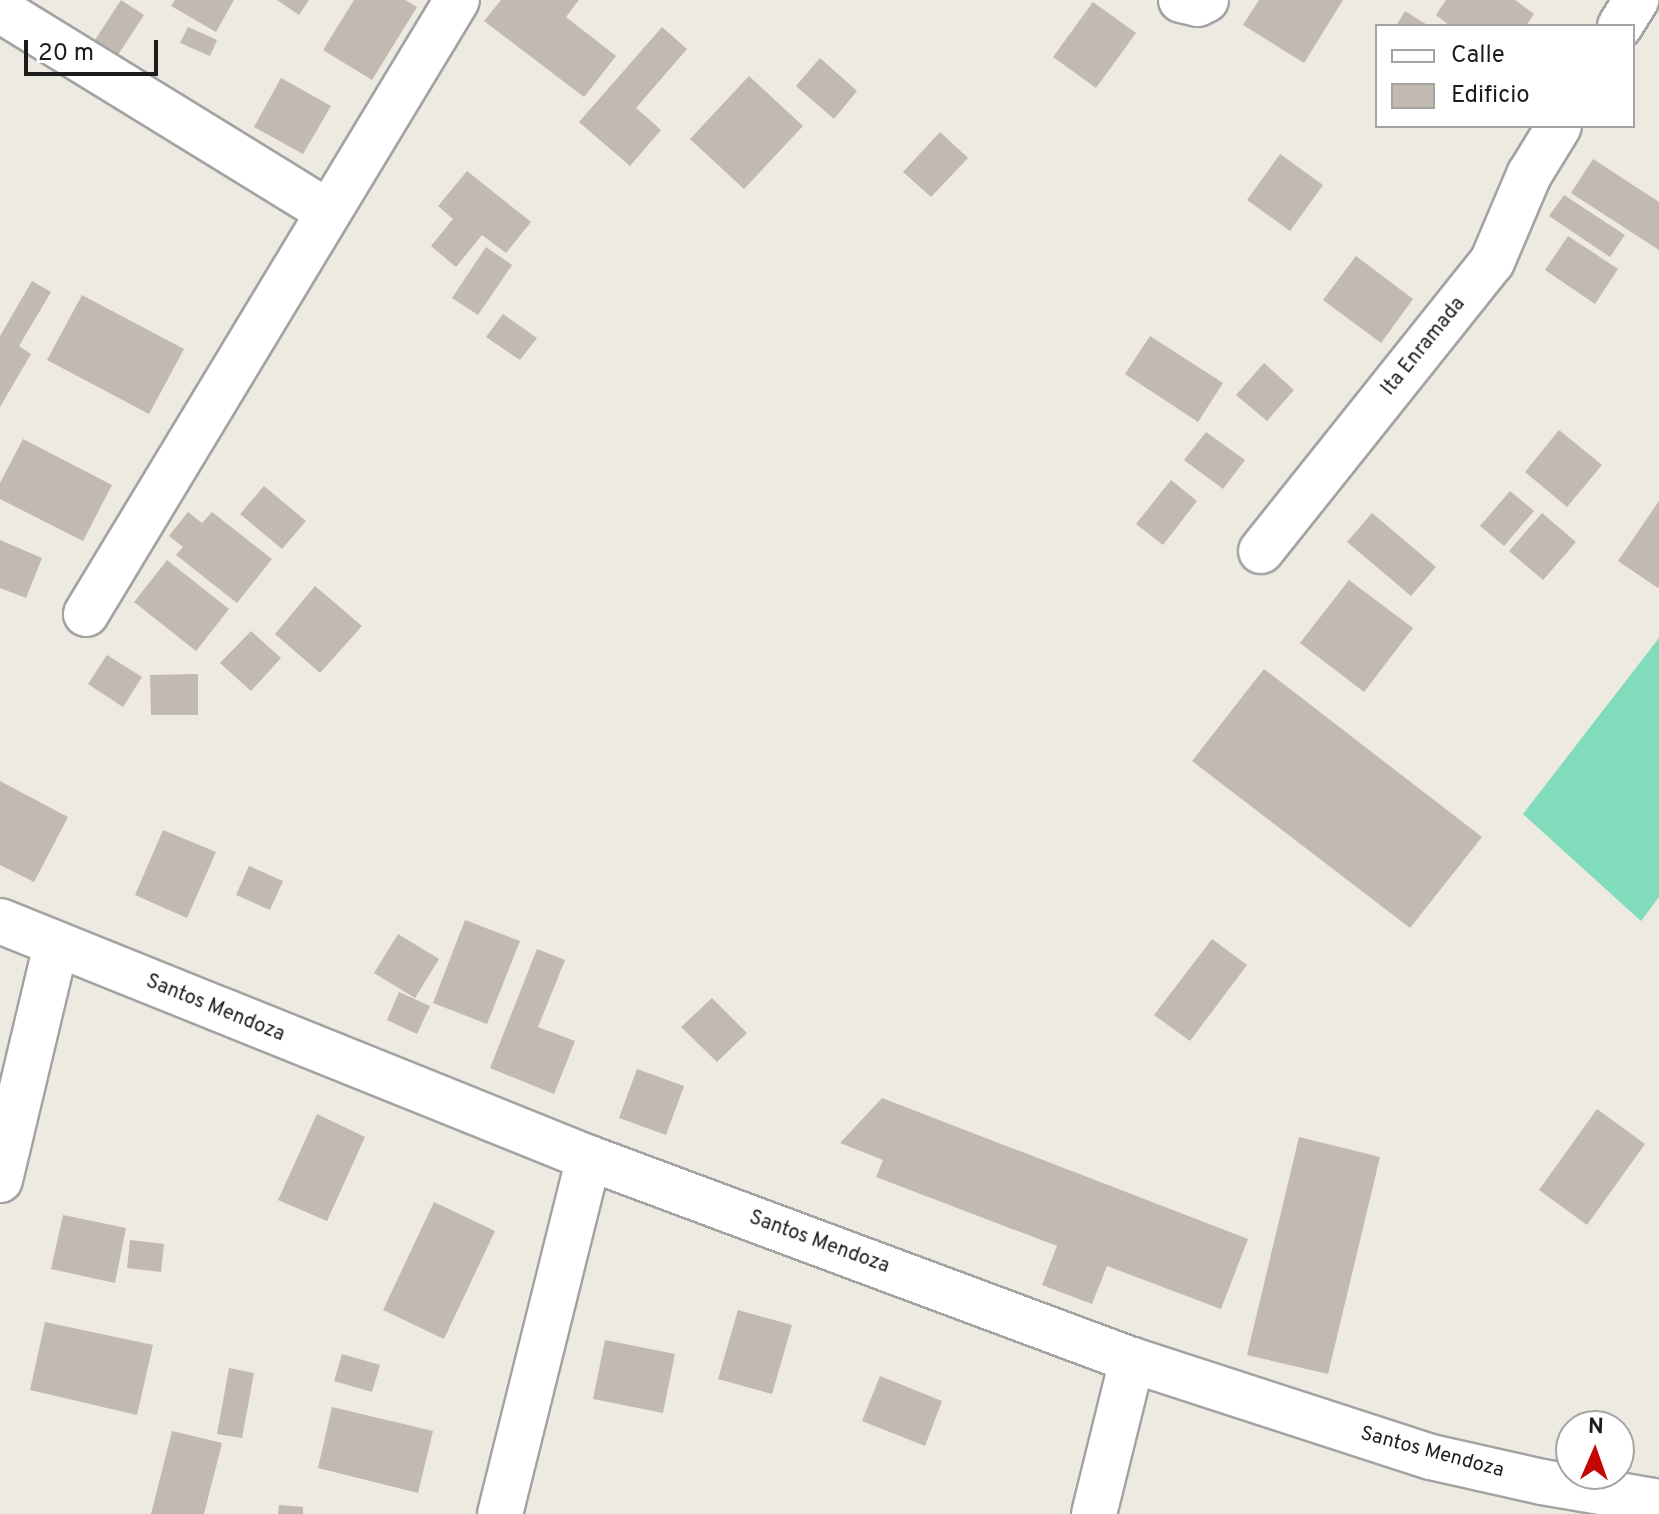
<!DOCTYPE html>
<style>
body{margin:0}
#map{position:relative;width:1659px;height:1514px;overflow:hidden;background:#edeae2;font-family:Overpass,sans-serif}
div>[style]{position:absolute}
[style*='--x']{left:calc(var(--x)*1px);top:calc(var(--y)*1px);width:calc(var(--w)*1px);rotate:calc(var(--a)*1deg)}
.pitch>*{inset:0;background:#80dcbb}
.building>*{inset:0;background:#c2b9b1}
.roads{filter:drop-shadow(2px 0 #a3a3a3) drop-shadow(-2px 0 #a3a3a3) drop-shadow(0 2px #a3a3a3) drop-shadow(0 -2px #a3a3a3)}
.minor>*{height:44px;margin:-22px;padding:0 22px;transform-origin:22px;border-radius:22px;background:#fff}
span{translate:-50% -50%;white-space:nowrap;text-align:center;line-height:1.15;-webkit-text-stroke:6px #fff;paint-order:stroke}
.street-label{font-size:20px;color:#1c1c1c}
.legend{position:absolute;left:1375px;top:24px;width:260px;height:104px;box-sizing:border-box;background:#fff;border:2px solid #a4a4a4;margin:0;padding:10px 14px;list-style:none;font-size:24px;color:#1c1c1c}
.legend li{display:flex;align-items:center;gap:16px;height:40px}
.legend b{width:40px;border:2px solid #a4a4a4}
.north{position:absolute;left:1555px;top:1410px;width:80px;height:80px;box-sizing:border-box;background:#fff;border:2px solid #a4a4a4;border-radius:50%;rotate:2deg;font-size:22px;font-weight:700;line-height:32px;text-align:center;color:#1c1c1c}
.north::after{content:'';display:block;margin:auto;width:28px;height:36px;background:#c50703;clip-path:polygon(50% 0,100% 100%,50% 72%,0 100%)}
.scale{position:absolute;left:24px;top:40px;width:134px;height:36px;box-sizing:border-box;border:4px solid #1c1c1c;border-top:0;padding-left:10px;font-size:24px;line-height:28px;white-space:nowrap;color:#1c1c1c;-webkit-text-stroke:6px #fff;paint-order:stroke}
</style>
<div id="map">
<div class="pitch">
<i style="clip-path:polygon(1659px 638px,1659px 897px,1641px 921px,1523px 814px)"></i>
</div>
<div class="building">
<i style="clip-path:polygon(121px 0,144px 15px,116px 58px,93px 43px)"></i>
<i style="clip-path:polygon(175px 0,234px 0,216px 32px,171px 6px)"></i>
<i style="clip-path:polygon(277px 0,309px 0,299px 15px)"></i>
<i style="clip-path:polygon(354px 0,405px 0,417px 7px,372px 80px,323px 50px)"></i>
<i style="clip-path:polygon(501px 0,579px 0,566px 17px,616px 56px,584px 97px,484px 21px)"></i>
<i style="clip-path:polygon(1259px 0,1343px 0,1304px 63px,1243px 25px)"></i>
<i style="clip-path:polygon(1446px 0,1515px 0,1534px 14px,1526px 26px,1450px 26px,1436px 15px)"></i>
<i style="clip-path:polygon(1093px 2px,1136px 33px,1096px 88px,1053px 57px)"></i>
<i style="clip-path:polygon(1405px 11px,1429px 26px,1396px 26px)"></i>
<i style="clip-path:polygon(188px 27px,217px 40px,210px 56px,180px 43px)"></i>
<i style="clip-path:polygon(662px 27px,687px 49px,636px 108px,661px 130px,630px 166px,579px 122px)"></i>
<i style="clip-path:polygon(820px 58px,857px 91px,834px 119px,796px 86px)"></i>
<i style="clip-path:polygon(749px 76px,803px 126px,744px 189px,690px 139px)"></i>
<i style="clip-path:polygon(281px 78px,331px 106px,303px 154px,254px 127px)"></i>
<i style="clip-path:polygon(940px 132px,968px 158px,931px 197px,903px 172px)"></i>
<i style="clip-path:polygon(1280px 154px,1323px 185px,1290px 231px,1247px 200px)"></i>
<i style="clip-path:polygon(1593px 159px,1659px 202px,1659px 250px,1571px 193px)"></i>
<i style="clip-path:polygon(467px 171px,531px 222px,506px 253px,482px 235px,456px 267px,431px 246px,453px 219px,438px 206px)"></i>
<i style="clip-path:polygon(1564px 195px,1625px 235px,1610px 257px,1549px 216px)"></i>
<i style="clip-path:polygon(1568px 236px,1618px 269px,1595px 304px,1545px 270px)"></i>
<i style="clip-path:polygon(486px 247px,512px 265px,478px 315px,452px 298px)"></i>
<i style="clip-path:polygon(1356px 256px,1413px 299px,1381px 343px,1323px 300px)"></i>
<i style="clip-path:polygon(32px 281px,51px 292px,19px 346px,31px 354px,0 407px,0 336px)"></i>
<i style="clip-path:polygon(82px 295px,184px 349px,149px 414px,47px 360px)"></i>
<i style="clip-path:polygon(503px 314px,537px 338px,520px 360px,486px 337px)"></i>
<i style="clip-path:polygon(1150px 336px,1223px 383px,1198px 422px,1125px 374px)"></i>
<i style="clip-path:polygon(1264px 363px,1294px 390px,1267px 421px,1236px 395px)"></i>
<i style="clip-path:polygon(1559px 430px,1602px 465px,1567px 507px,1525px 472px)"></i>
<i style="clip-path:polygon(1206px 432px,1245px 460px,1223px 489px,1184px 460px)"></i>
<i style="clip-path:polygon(23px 439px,112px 485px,83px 541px,0 499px,0 483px)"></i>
<i style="clip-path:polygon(1171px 480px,1197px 501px,1163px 545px,1136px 524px)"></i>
<i style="clip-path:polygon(264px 486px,306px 521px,282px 549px,240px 514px)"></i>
<i style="clip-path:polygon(1510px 491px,1534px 511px,1504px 546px,1480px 526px)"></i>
<i style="clip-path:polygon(1659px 501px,1659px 586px,1658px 588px,1618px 561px)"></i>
<i style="clip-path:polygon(188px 512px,202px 523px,212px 512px,272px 559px,237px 603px,176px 555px,183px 547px,169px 536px)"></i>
<i style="clip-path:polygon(1372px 513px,1436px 567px,1411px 596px,1347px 542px)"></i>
<i style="clip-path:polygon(1542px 513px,1576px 542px,1543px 580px,1509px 551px)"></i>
<i style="clip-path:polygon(0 540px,42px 558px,26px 598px,0 588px)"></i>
<i style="clip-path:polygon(167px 560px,229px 609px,196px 651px,134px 602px)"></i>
<i style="clip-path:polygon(1349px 580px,1413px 628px,1364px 692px,1300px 643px)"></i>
<i style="clip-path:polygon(315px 586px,362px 626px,320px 673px,275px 634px)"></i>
<i style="clip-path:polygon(251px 631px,281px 658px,251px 691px,220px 663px)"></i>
<i style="clip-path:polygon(107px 655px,142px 677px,123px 707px,88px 684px)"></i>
<i style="clip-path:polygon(1264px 669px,1482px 837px,1410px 928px,1192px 761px)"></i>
<i style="clip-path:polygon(198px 674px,198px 715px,151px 715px,150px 675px)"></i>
<i style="clip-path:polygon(0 781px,68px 817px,34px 882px,0 865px)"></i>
<i style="clip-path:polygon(163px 830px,216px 852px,187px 918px,135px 895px)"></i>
<i style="clip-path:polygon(249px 866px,283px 881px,270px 910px,236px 895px)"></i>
<i style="clip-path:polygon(465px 920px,520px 941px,487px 1024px,433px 1003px)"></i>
<i style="clip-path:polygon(398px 934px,439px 959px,415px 998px,374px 973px)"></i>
<i style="clip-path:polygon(1212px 939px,1247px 965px,1190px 1041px,1154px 1015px)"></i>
<i style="clip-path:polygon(537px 949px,565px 960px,538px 1027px,575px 1041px,554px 1094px,490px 1068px)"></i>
<i style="clip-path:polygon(399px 992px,430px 1006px,417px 1034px,387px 1020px)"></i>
<i style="clip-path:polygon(712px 998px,747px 1033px,717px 1062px,681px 1027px)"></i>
<i style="clip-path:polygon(637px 1069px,684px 1086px,666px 1135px,619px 1118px)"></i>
<i style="clip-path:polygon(882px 1098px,1248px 1239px,1221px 1309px,1107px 1266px,1092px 1304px,1042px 1285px,1057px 1246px,876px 1177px,883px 1160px,840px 1143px)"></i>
<i style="clip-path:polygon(1597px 1109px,1645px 1144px,1587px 1225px,1539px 1190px)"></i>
<i style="clip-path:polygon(317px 1114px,365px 1137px,327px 1221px,278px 1200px)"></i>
<i style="clip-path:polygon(1299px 1137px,1380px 1157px,1328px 1374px,1247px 1355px)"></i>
<i style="clip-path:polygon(434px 1202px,495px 1231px,444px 1339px,383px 1310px)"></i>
<i style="clip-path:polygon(63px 1215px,126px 1228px,115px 1283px,51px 1269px)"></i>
<i style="clip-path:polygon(130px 1240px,164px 1244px,161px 1272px,127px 1268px)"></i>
<i style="clip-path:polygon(738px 1310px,792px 1325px,772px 1394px,718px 1379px)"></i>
<i style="clip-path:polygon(45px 1322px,153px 1345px,137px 1415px,30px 1390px)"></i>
<i style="clip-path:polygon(605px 1340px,675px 1354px,663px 1413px,593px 1399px)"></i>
<i style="clip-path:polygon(342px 1354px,380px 1365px,372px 1392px,334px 1381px)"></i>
<i style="clip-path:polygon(229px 1368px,254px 1373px,242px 1438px,217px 1434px)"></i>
<i style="clip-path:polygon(880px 1376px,942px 1401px,925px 1446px,862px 1421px)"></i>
<i style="clip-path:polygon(332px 1407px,433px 1431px,418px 1493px,318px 1468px)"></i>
<i style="clip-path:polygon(172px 1431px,222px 1443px,204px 1514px,151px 1514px)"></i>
<i style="clip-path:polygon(279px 1505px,303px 1507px,303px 1514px,278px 1514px)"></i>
</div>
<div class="roads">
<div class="minor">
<i style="--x:1181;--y:0;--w:17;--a:13"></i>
<i style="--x:1198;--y:4;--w:9;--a:-27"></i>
<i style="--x:0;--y:10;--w:384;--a:31.6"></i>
<i style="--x:1620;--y:26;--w:31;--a:-58"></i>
<i style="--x:1261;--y:551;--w:370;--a:-51.4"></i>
<i style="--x:1492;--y:262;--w:95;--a:-67"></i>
<i style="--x:1529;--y:175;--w:57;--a:-58.5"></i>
<i style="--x:86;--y:614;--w:717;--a:-58.86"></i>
<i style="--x:0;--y:921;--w:635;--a:21.92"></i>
<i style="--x:589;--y:1158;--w:579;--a:20.41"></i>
<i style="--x:1132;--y:1360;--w:314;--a:18"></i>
<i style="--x:1431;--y:1457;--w:114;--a:12.7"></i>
<i style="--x:1542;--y:1482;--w:119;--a:9.7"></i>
<i style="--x:0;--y:1180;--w:242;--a:-76.6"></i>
<i style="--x:500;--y:1514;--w:367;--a:-76"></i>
<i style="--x:1094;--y:1514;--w:159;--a:-76.1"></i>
</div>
</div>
<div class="street-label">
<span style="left:1424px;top:347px;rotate:-51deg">Ita Enramada</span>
<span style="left:215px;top:1009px;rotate:22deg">Santos Mendoza</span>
<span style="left:819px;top:1243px;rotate:20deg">Santos Mendoza</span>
<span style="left:1432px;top:1453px;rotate:15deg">Santos Mendoza</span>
</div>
<ul class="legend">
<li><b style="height:10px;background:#fff"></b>Calle</li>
<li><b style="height:22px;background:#c2b9b1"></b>Edificio</li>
</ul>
<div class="north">N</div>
<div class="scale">20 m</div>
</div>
